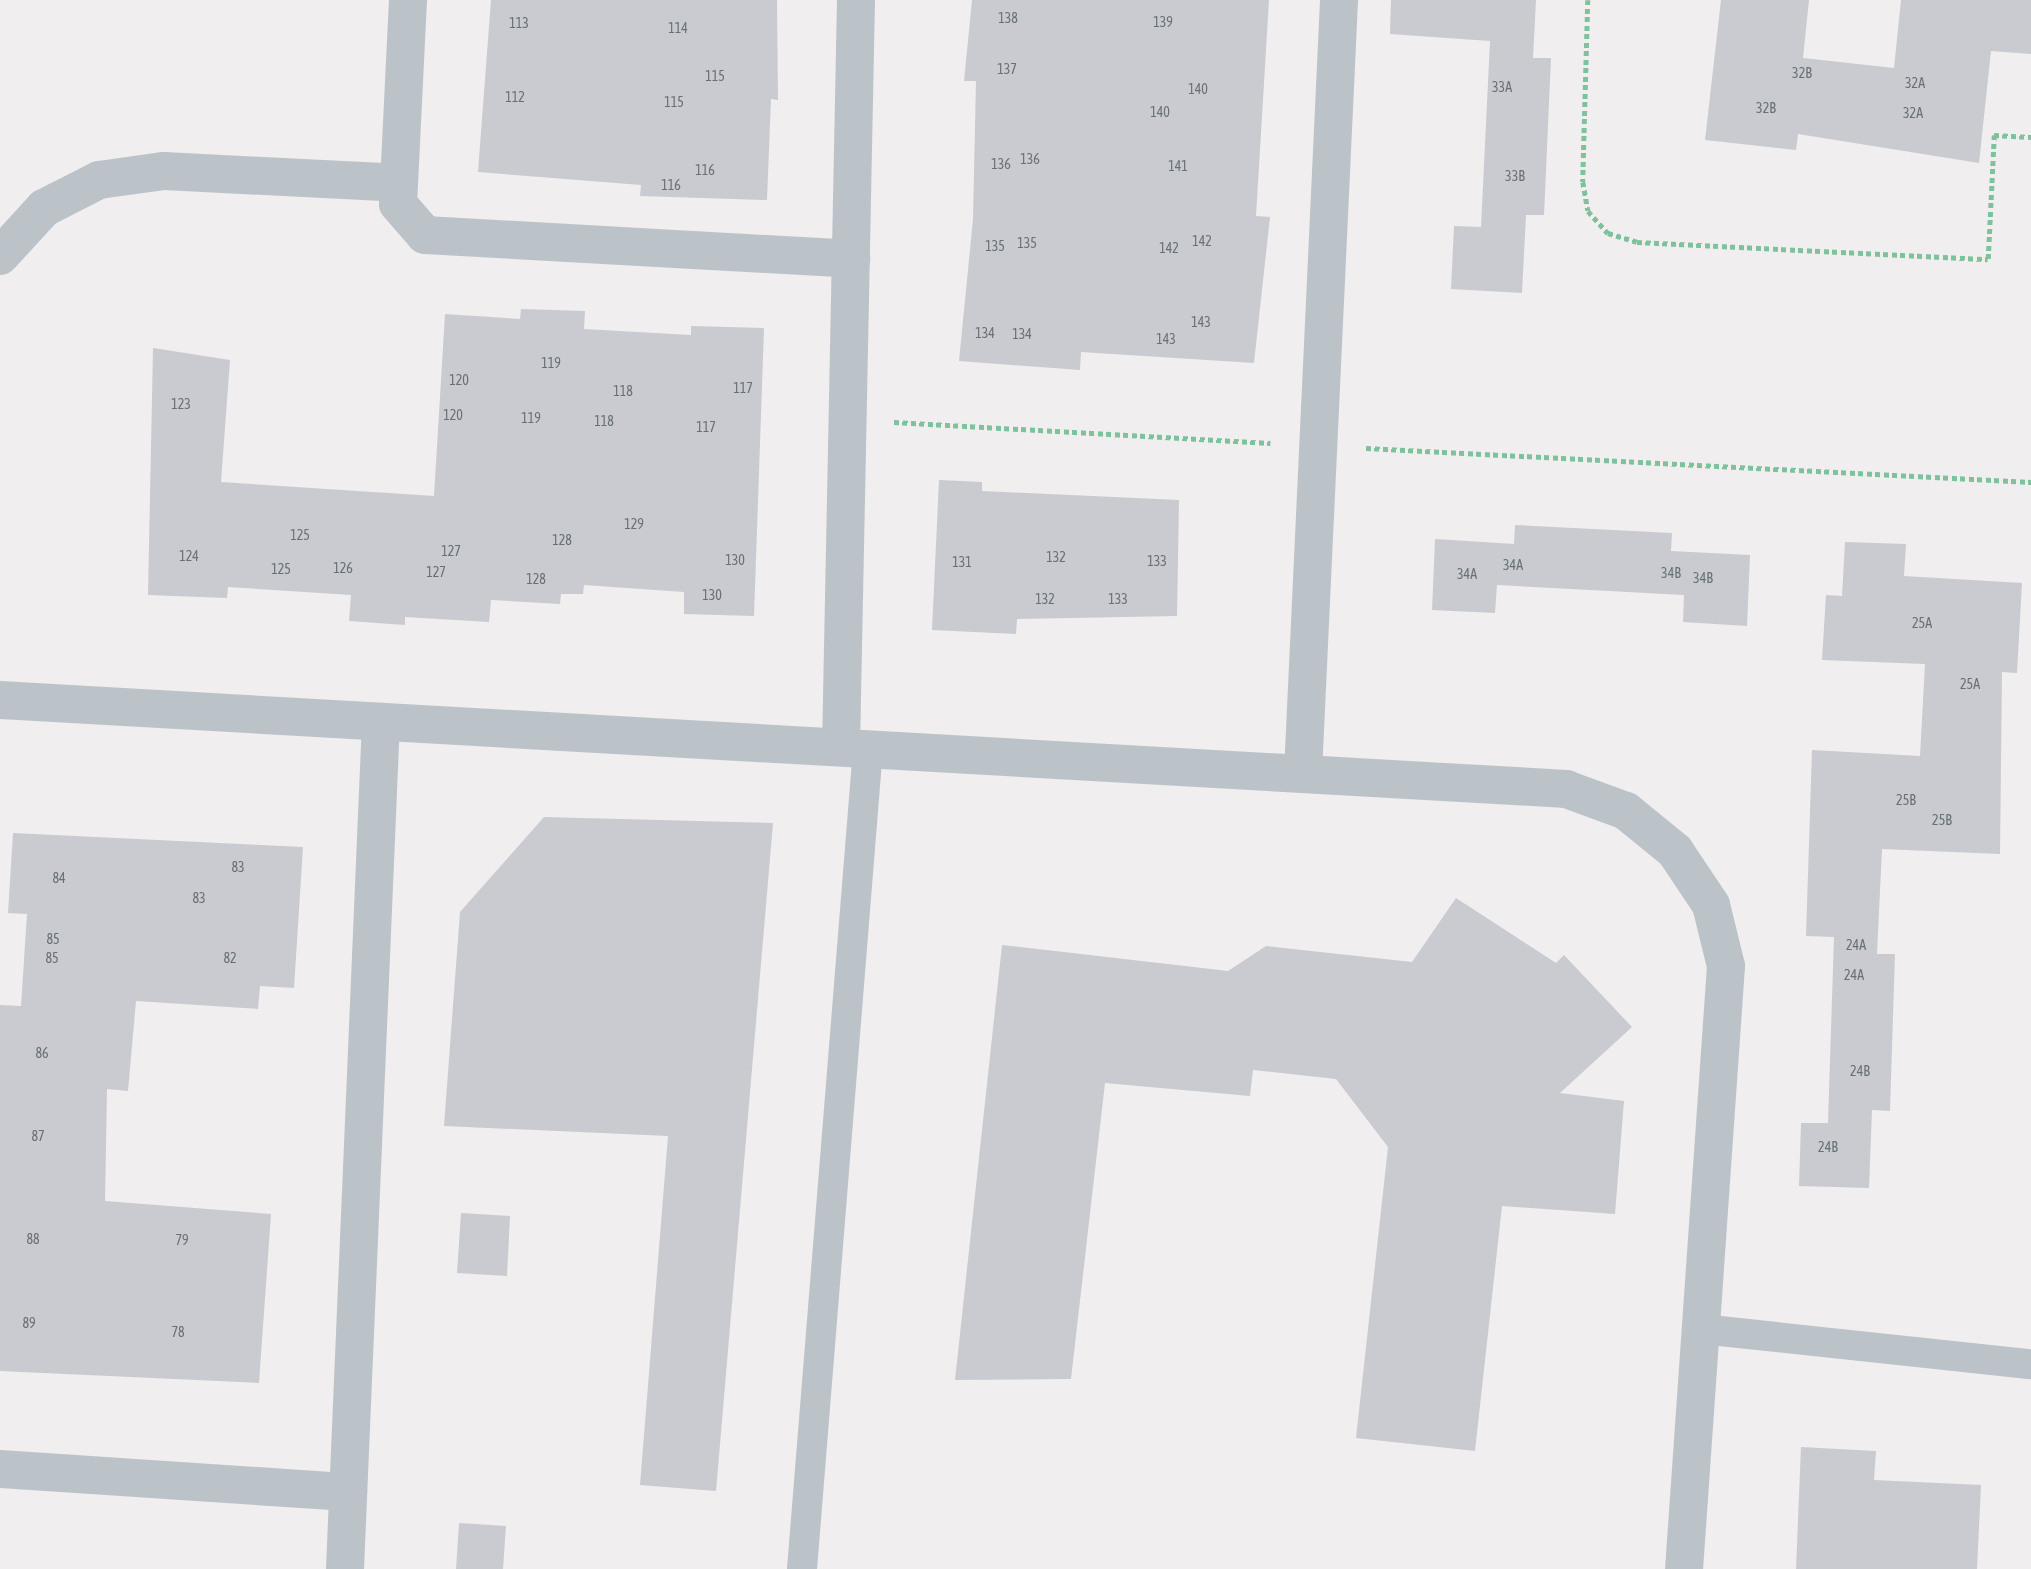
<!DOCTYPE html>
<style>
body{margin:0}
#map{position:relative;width:2031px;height:1569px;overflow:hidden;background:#f0eeee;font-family:"Asap Condensed",sans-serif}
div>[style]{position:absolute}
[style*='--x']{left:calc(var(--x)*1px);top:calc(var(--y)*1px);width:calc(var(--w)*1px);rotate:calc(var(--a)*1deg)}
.building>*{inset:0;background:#c9cbd0}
.path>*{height:4.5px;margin-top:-2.25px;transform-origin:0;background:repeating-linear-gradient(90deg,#7dc29b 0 5px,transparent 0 8.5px)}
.lane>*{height:30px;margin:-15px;padding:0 15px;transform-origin:15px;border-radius:15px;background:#bbc3c9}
.street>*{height:38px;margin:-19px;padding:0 19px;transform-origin:19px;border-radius:19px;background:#bbc3c9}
span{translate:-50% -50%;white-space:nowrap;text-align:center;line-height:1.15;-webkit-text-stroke:5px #fff;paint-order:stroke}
.number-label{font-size:14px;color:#687077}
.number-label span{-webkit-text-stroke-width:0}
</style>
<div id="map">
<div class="building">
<i style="clip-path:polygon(491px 0,777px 0,778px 100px,771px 99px,767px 200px,640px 196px,641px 185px,478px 172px)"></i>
<i style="clip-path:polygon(972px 0,1269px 0,1256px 216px,1270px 217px,1254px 363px,1081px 352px,1080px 370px,959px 361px,973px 219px,976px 81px,964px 81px)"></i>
<i style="clip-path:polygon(1391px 0,1536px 0,1533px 58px,1551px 58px,1544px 215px,1526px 215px,1522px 293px,1451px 289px,1454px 226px,1481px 227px,1490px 41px,1390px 34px)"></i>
<i style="clip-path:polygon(1721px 0,1809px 0,1803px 58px,1894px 68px,1901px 0,2031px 0,2031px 54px,1991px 51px,1979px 163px,1798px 134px,1796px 150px,1705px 140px)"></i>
<i style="clip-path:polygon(521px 309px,585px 311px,584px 329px,691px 335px,691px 326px,764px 328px,754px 616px,684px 614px,684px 592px,584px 585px,583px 594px,561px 594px,560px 604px,491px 600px,489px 622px,405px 617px,405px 625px,349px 621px,351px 595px,228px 587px,227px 598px,148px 595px,153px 348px,230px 360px,221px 482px,434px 496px,445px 314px,520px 319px)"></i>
<i style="clip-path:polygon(939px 480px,982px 482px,982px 491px,1179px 500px,1177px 616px,1017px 619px,1016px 634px,932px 630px)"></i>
<i style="clip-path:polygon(1515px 525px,1672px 533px,1671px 551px,1750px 555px,1747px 626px,1683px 622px,1684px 595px,1497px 585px,1495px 613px,1432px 610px,1435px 539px,1514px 544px)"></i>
<i style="clip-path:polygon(1845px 542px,1906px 544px,1904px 576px,2022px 583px,2017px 673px,2002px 672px,2000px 854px,1882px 849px,1877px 954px,1895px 954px,1890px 1111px,1872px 1110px,1869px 1188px,1799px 1186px,1801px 1123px,1828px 1123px,1834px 937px,1806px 936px,1812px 750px,1920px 756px,1925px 664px,1822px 660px,1826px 595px,1842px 596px)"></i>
<i style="clip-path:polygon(544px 817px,773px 823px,716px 1491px,640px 1485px,668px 1136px,444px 1126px,460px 912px)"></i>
<i style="clip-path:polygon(13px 833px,303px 847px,294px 988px,260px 986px,258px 1009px,136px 1001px,128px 1091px,107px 1089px,105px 1201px,271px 1214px,259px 1383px,0 1371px,0 1005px,21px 1006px,27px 914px,8px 913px)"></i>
<i style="clip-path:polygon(1456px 898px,1556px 963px,1564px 955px,1632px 1027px,1560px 1093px,1624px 1101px,1615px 1214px,1502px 1206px,1475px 1451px,1356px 1438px,1388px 1147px,1336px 1079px,1253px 1070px,1250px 1096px,1105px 1083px,1071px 1379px,955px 1380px,1002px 945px,1228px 971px,1266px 946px,1412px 962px)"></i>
<i style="clip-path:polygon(461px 1213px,510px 1216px,507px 1276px,457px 1273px)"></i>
<i style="clip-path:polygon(1801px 1447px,1876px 1451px,1874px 1480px,1981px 1485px,1977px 1569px,1796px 1569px)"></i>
<i style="clip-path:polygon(459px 1523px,506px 1526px,503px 1569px,456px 1569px)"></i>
</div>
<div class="path">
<i style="--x:1588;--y:0;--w:182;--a:91.6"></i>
<i style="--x:1583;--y:182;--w:29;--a:80"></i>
<i style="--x:1588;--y:211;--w:30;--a:48"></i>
<i style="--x:1608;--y:233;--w:30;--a:17"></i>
<i style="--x:1637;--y:242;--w:351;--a:2.8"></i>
<i style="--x:1988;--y:259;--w:124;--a:-87.2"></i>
<i style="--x:1994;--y:135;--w:37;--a:3"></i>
<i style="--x:894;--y:422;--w:377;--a:3.2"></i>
<i style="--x:1366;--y:448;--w:666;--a:2.93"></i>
</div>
<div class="lane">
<i style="--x:1701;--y:1329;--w:332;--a:6.1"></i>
<i style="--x:802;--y:1569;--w:823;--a:-85.4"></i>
</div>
<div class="street">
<i style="--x:408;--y:0;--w:204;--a:92.8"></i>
<i style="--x:398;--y:204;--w:41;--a:48.9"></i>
<i style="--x:425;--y:235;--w:427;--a:3.2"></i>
<i style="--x:0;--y:256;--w:65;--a:-47.5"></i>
<i style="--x:44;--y:208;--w:62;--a:-27"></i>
<i style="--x:99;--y:180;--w:66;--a:-7.9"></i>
<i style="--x:164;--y:171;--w:234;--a:2.9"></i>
<i style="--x:0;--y:700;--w:1569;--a:3.25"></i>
<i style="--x:1566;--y:789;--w:64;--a:20.1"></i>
<i style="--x:1626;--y:811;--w:63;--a:39.2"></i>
<i style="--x:1675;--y:851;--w:65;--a:56.3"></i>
<i style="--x:1711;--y:905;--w:63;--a:76.2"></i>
<i style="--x:1726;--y:966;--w:604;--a:93.98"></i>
<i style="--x:841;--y:747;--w:747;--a:-88.85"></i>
<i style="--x:1303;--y:773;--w:774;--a:-87.33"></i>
<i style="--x:0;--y:1469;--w:349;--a:3.8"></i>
<i style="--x:345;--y:1569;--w:848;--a:-87.57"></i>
</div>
<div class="number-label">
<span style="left:1008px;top:18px">138</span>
<span style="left:1163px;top:22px">139</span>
<span style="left:519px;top:23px">113</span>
<span style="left:678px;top:28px">114</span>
<span style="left:1007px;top:69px">137</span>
<span style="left:1802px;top:73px">32B</span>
<span style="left:715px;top:76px">115</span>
<span style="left:1915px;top:83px">32A</span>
<span style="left:1502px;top:87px">33A</span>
<span style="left:1198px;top:89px">140</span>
<span style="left:515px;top:97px">112</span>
<span style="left:674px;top:102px">115</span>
<span style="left:1766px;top:108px">32B</span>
<span style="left:1160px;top:112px">140</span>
<span style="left:1913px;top:113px">32A</span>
<span style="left:1030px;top:159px">136</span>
<span style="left:1001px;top:164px">136</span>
<span style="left:1178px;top:166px">141</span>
<span style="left:705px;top:170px">116</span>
<span style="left:1515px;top:176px">33B</span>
<span style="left:671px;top:185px">116</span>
<span style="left:1202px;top:241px">142</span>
<span style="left:1027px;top:243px">135</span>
<span style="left:995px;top:246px">135</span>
<span style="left:1169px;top:248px">142</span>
<span style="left:1201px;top:322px">143</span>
<span style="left:985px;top:333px">134</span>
<span style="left:1022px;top:334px">134</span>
<span style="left:1166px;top:339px">143</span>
<span style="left:551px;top:363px">119</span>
<span style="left:459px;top:380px">120</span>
<span style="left:743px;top:388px">117</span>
<span style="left:623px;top:391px">118</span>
<span style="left:181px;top:404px">123</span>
<span style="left:453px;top:415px">120</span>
<span style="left:531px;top:418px">119</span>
<span style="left:604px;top:421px">118</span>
<span style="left:706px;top:427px">117</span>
<span style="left:634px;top:524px">129</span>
<span style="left:300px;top:535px">125</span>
<span style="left:562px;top:540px">128</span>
<span style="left:451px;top:551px">127</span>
<span style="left:189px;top:556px">124</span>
<span style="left:1056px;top:557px">132</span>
<span style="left:735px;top:560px">130</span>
<span style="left:1157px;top:561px">133</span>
<span style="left:962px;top:562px">131</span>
<span style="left:1513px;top:565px">34A</span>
<span style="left:343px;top:568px">126</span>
<span style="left:281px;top:569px">125</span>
<span style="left:436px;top:572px">127</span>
<span style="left:1671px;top:573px">34B</span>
<span style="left:1467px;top:574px">34A</span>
<span style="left:1703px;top:578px">34B</span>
<span style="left:536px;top:579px">128</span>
<span style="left:712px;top:595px">130</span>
<span style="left:1045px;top:599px">132</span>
<span style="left:1118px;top:599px">133</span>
<span style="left:1922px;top:623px">25A</span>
<span style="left:1970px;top:684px">25A</span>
<span style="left:1906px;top:800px">25B</span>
<span style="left:1942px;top:820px">25B</span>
<span style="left:238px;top:867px">83</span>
<span style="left:59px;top:878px">84</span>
<span style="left:199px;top:898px">83</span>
<span style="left:53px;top:939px">85</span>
<span style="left:1856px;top:945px">24A</span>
<span style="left:52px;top:958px">85</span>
<span style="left:230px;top:958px">82</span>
<span style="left:1854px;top:975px">24A</span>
<span style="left:42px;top:1053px">86</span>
<span style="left:1860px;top:1071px">24B</span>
<span style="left:38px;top:1136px">87</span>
<span style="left:1828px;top:1147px">24B</span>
<span style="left:33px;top:1239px">88</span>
<span style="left:182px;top:1240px">79</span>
<span style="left:29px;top:1323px">89</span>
<span style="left:178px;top:1332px">78</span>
</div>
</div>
